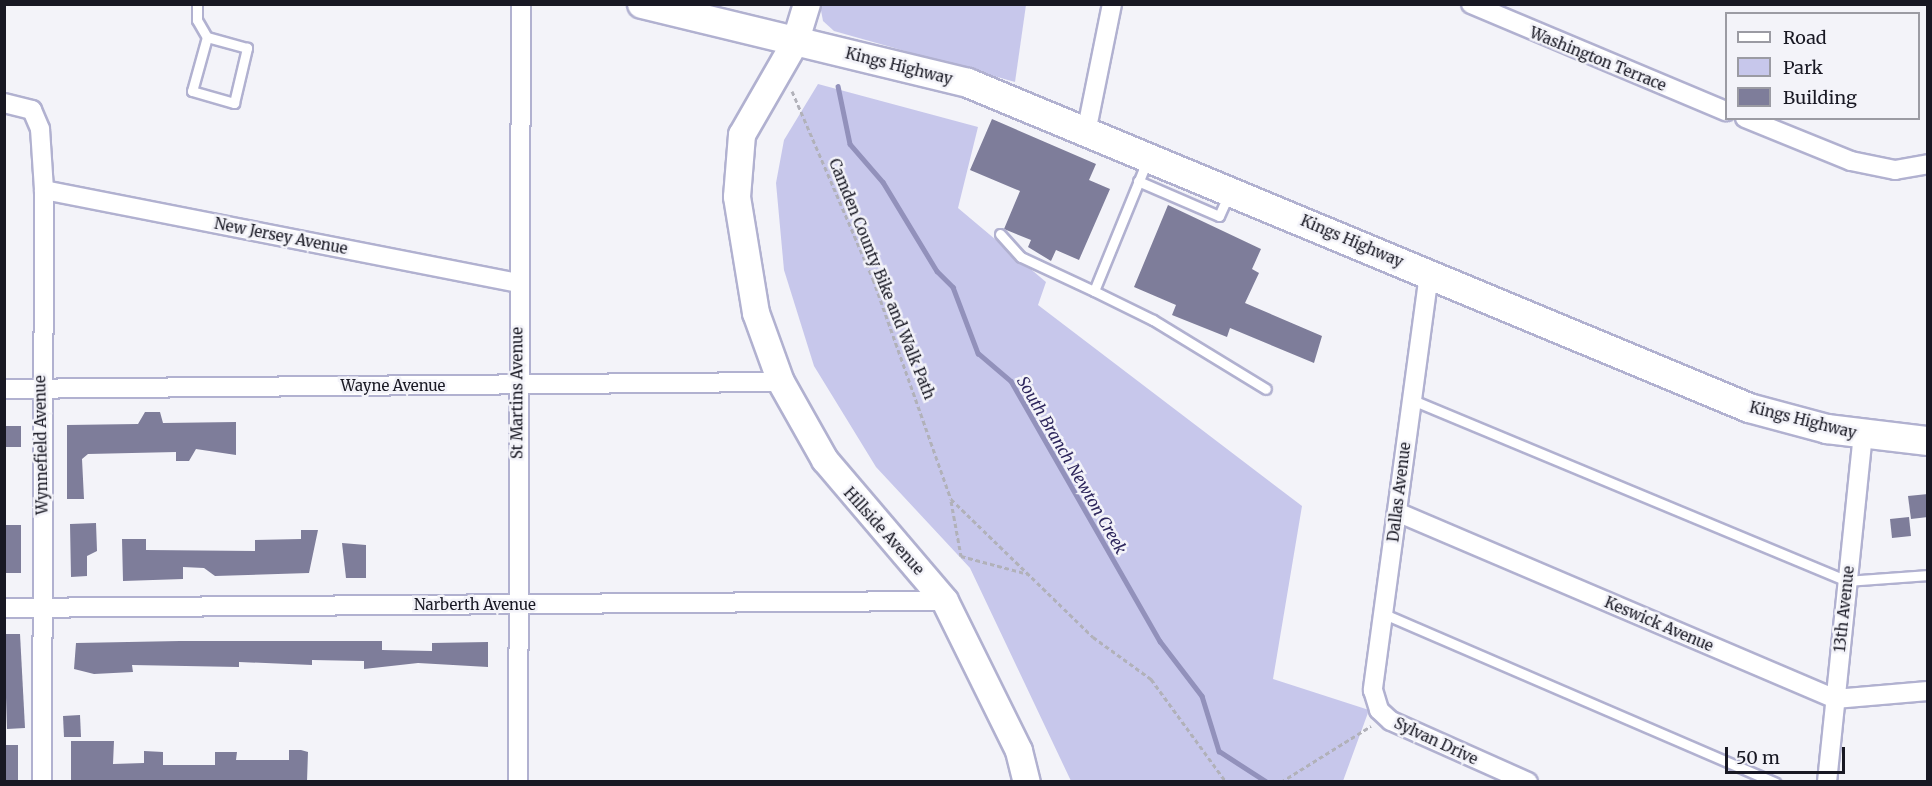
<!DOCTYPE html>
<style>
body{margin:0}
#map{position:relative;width:1932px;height:786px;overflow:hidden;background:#f3f3f9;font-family:Merriweather,serif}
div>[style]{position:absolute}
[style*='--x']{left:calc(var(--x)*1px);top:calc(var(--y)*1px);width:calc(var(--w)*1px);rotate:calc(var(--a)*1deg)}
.green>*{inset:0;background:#c7c7eb}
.stream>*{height:4.5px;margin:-2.25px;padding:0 2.25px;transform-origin:2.25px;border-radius:2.25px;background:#9291bb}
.building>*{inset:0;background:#7e7d9a}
.path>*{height:3px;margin-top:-1.5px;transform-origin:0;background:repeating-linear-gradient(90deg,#b1b1b9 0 4.5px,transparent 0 7.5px)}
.roads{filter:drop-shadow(2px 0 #b1b1d0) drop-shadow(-2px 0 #b1b1d0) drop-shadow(0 2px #b1b1d0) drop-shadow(0 -2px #b1b1d0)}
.lane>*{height:9px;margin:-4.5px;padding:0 4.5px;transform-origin:4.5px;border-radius:4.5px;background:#fff}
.street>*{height:18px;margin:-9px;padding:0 9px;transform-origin:9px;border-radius:9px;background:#fff}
.secondary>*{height:26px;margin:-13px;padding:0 13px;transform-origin:13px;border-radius:13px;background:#fff}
.primary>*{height:28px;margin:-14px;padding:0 14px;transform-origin:14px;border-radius:14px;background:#fff}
span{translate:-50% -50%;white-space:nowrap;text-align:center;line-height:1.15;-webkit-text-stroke:5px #f3f3f9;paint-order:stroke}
.street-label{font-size:15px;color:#181823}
.water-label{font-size:16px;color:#2d265c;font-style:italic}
.frame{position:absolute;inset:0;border:6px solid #181823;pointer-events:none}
.legend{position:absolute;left:1725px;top:12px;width:195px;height:108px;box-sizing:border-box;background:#f3f3f9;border:2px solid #9b9ba3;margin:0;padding:8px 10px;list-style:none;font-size:18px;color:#181823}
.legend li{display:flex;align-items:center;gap:12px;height:30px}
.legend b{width:30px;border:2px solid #9b9ba3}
.scale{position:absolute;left:1725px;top:747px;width:120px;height:27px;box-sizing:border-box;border:3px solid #181823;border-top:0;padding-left:8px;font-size:18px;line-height:21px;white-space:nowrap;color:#181823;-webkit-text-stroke:4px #f3f3f9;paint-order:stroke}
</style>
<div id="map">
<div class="green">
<i style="clip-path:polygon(820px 5px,1026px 5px,1015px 82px,834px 31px,823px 21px)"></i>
<i style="clip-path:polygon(818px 84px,978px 127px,958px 208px,1046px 282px,1038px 305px,1302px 506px,1273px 679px,1369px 710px,1343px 781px,1071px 781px,970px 568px,876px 467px,814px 366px,784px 270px,776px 183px,784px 140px)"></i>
</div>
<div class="stream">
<i style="--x:838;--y:86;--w:59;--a:78.3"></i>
<i style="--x:850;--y:144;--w:50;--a:49"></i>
<i style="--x:883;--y:182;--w:104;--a:58.8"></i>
<i style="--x:937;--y:271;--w:23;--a:45"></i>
<i style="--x:953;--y:287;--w:71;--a:69.3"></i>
<i style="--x:978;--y:353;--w:43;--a:40.3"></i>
<i style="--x:1011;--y:381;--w:300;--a:60.2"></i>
<i style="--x:1160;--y:641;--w:69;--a:52.6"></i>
<i style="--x:1202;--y:696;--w:58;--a:72.8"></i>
<i style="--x:1219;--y:751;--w:57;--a:32.9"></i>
</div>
<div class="building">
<i style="clip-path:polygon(992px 119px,1096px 164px,1089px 180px,1110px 189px,1079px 260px,1056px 250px,1051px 261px,1028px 247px,1031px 240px,1004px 229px,1020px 191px,970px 170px)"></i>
<i style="clip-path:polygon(1168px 205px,1261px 249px,1252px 269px,1259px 273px,1245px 303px,1322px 336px,1314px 363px,1230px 328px,1227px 337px,1172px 315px,1176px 305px,1134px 287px)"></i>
<i style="clip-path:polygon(145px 412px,160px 412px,163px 423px,236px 422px,236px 455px,196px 449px,189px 461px,176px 461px,176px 452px,88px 454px,82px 459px,84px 499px,67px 499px,67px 425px,138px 424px)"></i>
<i style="clip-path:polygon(4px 426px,21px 426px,21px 447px,4px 447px)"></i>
<i style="clip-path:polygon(1928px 494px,1928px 517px,1911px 519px,1908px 496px)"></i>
<i style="clip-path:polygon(1909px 517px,1911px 536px,1892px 538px,1890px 519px)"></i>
<i style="clip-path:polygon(96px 523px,97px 551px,87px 556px,87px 576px,71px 577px,70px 524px)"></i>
<i style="clip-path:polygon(6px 525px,21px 525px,21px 573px,4px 573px)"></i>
<i style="clip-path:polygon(301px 530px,318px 530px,309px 573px,215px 576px,204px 568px,183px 567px,183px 579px,123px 581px,122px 539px,146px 539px,146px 550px,255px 551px,255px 540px,301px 539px)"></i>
<i style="clip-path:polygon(342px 543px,366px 545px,366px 578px,346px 578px)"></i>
<i style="clip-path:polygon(4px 634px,20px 634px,25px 728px,7px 729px)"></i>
<i style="clip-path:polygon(180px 641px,382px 641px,382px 650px,432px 651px,432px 643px,488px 642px,488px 667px,418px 663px,364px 669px,364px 661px,312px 660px,312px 665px,239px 662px,239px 667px,132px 665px,133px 672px,94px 674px,74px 669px,76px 643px)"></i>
<i style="clip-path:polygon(80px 715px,81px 737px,64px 737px,63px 716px)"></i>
<i style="clip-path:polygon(71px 741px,114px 741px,113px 764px,144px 763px,144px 751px,163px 752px,163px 765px,215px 765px,215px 752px,237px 752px,236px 760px,289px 760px,289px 750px,301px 750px,308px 752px,307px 782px,71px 782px)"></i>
<i style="clip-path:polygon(4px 745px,18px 745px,18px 782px,4px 782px)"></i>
</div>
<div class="path">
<i style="--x:792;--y:91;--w:205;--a:66.7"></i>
<i style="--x:873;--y:279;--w:233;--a:70.5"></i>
<i style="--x:951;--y:499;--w:198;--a:44.2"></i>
<i style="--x:1093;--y:637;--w:72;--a:35.9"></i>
<i style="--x:1151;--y:679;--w:127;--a:53.9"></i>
<i style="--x:951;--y:501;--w:56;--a:79.7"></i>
<i style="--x:961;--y:556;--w:69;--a:15"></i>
<i style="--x:1281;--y:782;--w:106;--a:-31.9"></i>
</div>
<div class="roads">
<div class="lane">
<i style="--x:197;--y:4;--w:16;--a:90"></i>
<i style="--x:197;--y:20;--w:20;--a:60"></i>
<i style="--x:207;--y:37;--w:56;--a:105.5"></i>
<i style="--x:192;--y:91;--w:44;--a:15.9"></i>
<i style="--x:234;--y:103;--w:57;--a:-76.7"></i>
<i style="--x:247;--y:48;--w:41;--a:-164.6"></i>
<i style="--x:1147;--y:161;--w:140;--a:112.2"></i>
<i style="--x:1094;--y:291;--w:66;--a:26.2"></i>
<i style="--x:1153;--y:320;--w:132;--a:31.4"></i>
<i style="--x:1138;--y:181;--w:88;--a:23.4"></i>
<i style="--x:1219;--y:216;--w:22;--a:-66"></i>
<i style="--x:1000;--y:234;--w:31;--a:48"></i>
<i style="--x:1021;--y:257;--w:81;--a:25"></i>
<i style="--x:1410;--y:399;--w:473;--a:22.6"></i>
<i style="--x:1847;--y:581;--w:81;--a:-4.2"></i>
<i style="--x:1384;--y:614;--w:426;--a:23.3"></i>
</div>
<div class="street">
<i style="--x:1471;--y:4;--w:277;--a:22.8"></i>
<i style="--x:4;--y:103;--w:29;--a:14"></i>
<i style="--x:32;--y:110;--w:21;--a:67"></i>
<i style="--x:40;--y:129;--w:61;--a:86.2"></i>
<i style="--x:44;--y:190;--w:592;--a:90.19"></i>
<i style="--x:1745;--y:118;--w:114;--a:22.1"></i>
<i style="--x:1851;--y:161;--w:45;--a:11.6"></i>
<i style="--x:1895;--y:170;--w:34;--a:-10"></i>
<i style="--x:1087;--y:128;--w:126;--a:-78.6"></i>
<i style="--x:44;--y:190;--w:482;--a:11.1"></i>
<i style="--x:1429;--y:274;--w:420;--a:97.7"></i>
<i style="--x:1373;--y:690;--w:21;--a:73"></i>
<i style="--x:1379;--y:710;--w:16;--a:43"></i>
<i style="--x:1391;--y:721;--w:150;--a:24"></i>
<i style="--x:4;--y:389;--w:777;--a:-0.52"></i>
<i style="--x:1397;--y:512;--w:476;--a:23.1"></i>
<i style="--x:1835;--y:699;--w:93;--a:-4.9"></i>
<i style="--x:4;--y:608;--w:941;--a:-0.43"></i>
<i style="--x:518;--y:782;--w:778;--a:-89.78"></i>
<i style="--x:1827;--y:782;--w:348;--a:-84.1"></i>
</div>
<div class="secondary">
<i style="--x:807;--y:4;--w:39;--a:107"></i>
<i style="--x:796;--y:41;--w:108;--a:119.9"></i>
<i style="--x:742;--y:135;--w:62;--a:94.6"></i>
<i style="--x:737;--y:197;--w:118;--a:80.7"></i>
<i style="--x:756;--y:313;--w:73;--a:70.1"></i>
<i style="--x:781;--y:382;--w:90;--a:60.6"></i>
<i style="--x:825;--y:460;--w:185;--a:49.6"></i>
<i style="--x:945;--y:601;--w:167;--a:63.7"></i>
<i style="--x:1019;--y:751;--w:32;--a:76"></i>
</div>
<div class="primary">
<i style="--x:642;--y:4;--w:335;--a:13.6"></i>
<i style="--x:968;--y:83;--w:846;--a:22.59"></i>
<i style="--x:1749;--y:408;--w:81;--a:15.1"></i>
<i style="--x:1827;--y:429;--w:102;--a:6.8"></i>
</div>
</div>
<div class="street-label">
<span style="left:1598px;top:59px;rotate:22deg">Washington Terrace</span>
<span style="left:899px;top:66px;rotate:14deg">Kings Highway</span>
<span style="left:281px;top:236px;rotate:11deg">New Jersey Avenue</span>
<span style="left:1352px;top:241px;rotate:23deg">Kings Highway</span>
<span style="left:882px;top:279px;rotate:68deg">Camden County Bike and Walk Path</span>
<span style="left:393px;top:386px">Wayne Avenue</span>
<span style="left:517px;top:393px;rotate:-90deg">St Martins Avenue</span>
<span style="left:1803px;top:420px;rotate:14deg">Kings Highway</span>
<span style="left:41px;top:445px;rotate:-91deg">Wynnefield Avenue</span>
<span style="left:1399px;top:492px;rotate:-83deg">Dallas Avenue</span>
<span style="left:884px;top:531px;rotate:48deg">Hillside Avenue</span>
<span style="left:475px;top:605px">Narberth Avenue</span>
<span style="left:1844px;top:609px;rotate:-84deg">13th Avenue</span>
<span style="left:1659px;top:624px;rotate:23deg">Keswick Avenue</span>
<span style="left:1436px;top:741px;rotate:25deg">Sylvan Drive</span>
</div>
<div class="water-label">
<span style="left:1072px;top:465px;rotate:60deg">South Branch Newton Creek</span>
</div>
<div class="frame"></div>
<ul class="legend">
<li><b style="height:8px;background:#fff"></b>Road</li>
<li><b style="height:16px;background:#c7c7eb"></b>Park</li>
<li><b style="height:16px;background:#7e7d9a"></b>Building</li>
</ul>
<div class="scale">50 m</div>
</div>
